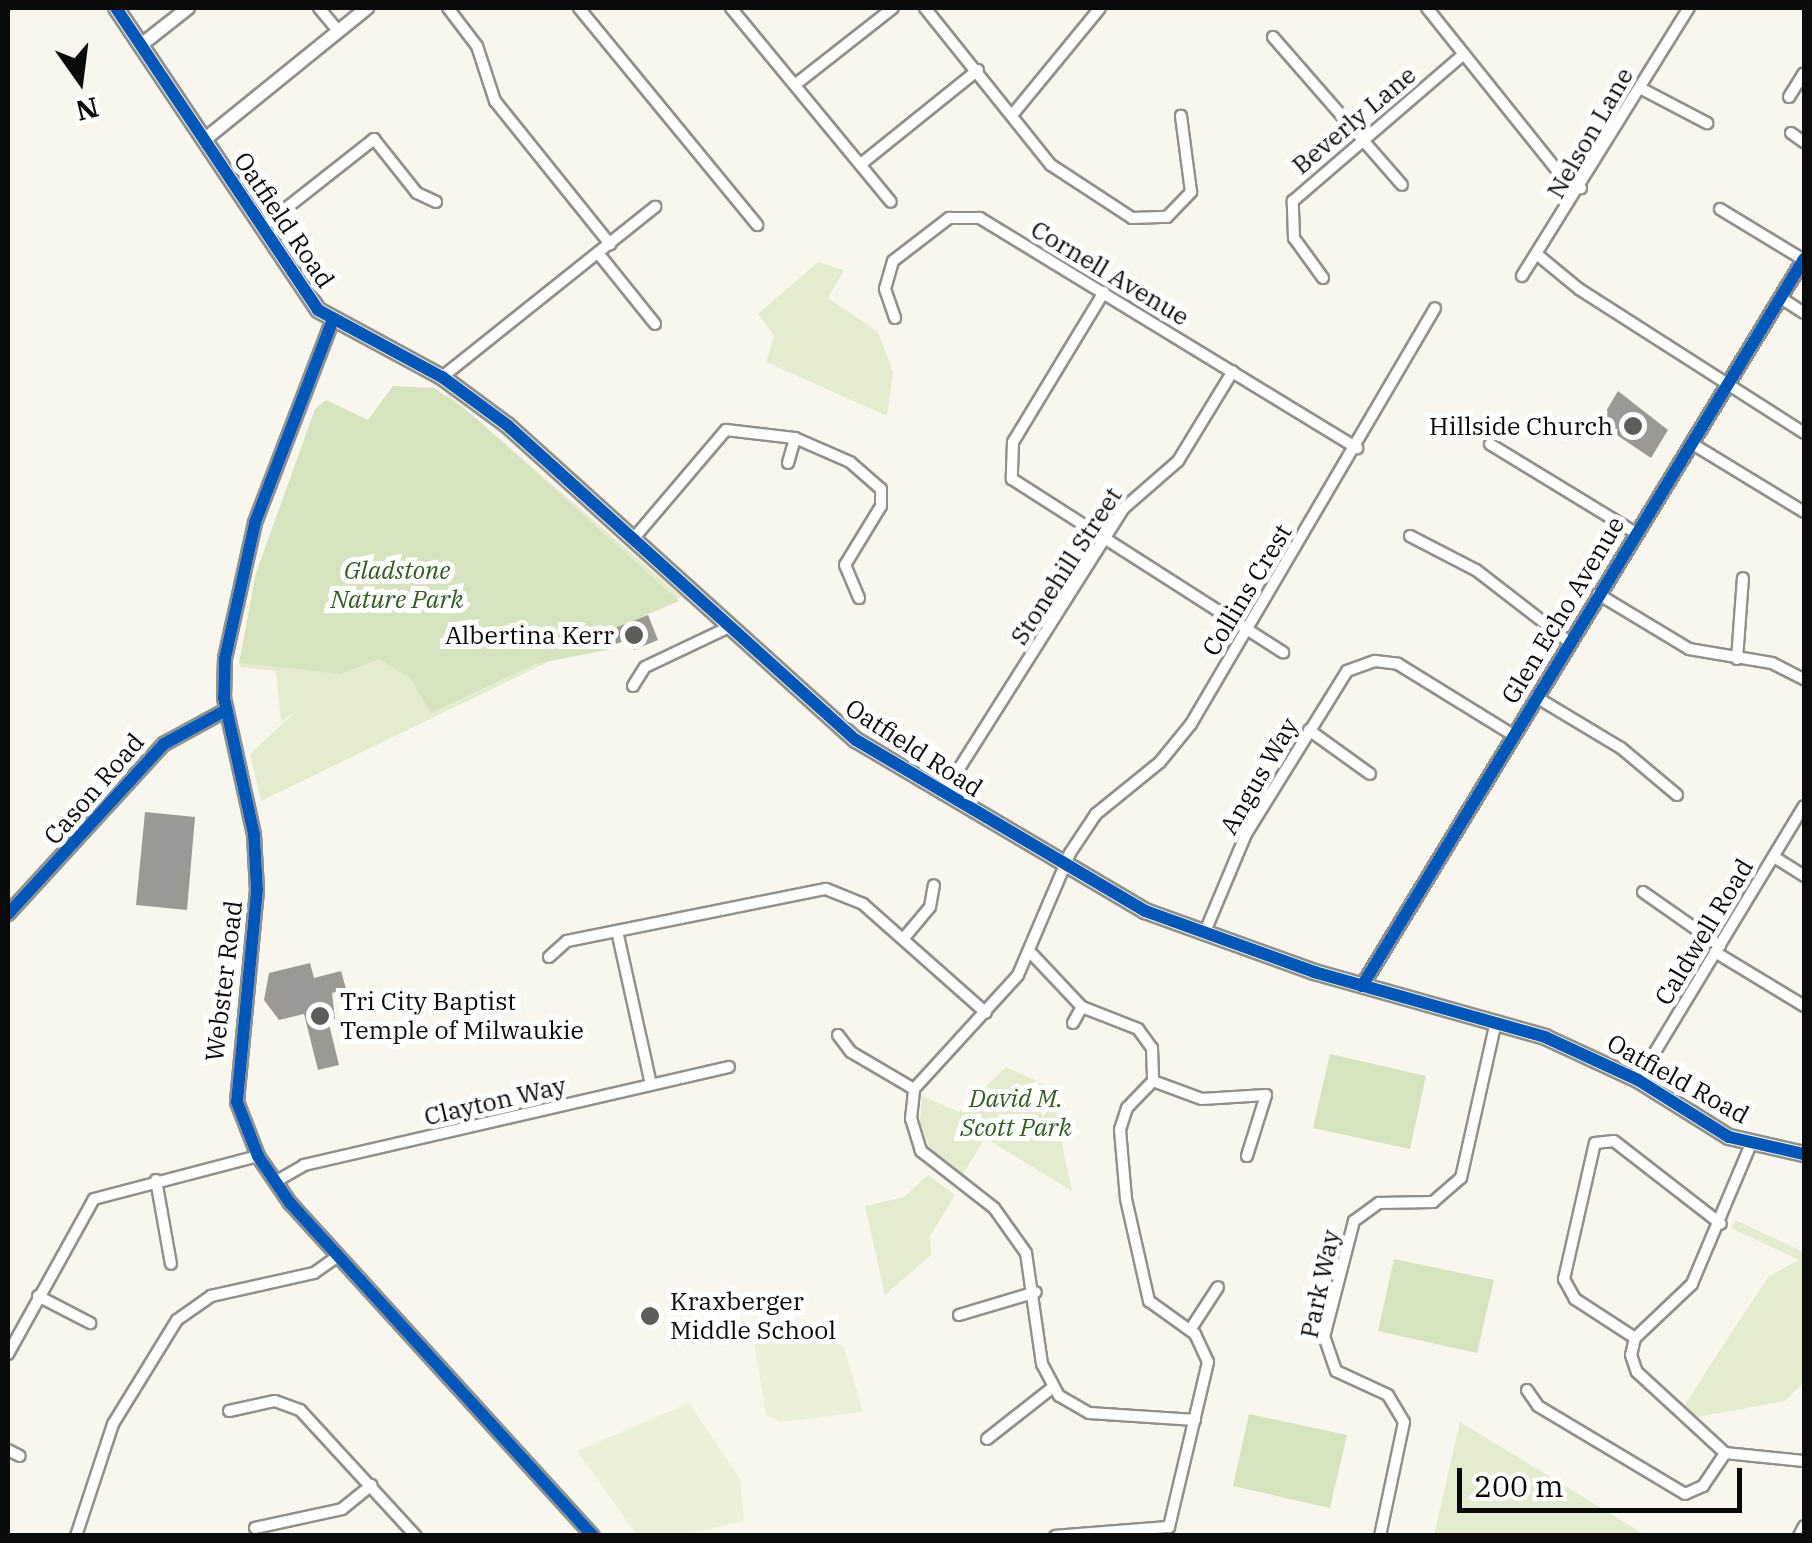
<!DOCTYPE html>
<style>
body{margin:0}
#map{position:relative;width:1812px;height:1543px;overflow:hidden;background:#f9f6ee;font-family:"IBM Plex Serif",serif}
div>[style]{position:absolute}
[style*='--x']{left:calc(var(--x)*1px);top:calc(var(--y)*1px);width:calc(var(--w)*1px);rotate:calc(var(--a)*1deg)}
.green>*{inset:0;background:#e4ecd0}
.forest>*{inset:0;background:#d6e3bf}
.pitch>*{inset:0;background:#edf0d9}
.building>*{inset:0;background:#9c9894}
.roads{filter:drop-shadow(2px 0 #92908d) drop-shadow(-2px 0 #92908d) drop-shadow(0 2px #92908d) drop-shadow(0 -2px #92908d)}
.minor>*{height:10px;margin:-5px;padding:0 5px;transform-origin:5px;border-radius:5px;background:#fefefc}
.tertiary>*{height:12px;margin:-6px;padding:0 6px;transform-origin:6px;border-radius:6px;background:#fefefc}
.secondary>*{height:14px;margin:-7px;padding:0 7px;transform-origin:7px;border-radius:7px;background:#f3f0e8}
.cycleway>*{height:12px;margin:-6px;padding:0 6px;transform-origin:6px;border-radius:6px;background:#0057b8}
.dots>*{width:28px;height:28px;translate:-50% -50%;box-sizing:border-box;border:5px solid #fff;border-radius:50%}
span{translate:-50% -50%;white-space:nowrap;text-align:center;line-height:1.15;-webkit-text-stroke:10px #fff;paint-order:stroke}
.street-label{font-size:25px;color:#0a0a0a}
.poi-label{font-size:25px;color:#0a0a0a}
.right{translate:-100% -50%;text-align:right}
.left{translate:0 -50%;text-align:left}
.park-label{font-size:25px;color:#345c21;font-style:italic}
.frame{position:absolute;inset:0;border:10px solid #0a0a0a;pointer-events:none}
.north{position:absolute;left:30px;top:30px;width:100px;height:100px;-webkit-text-stroke:8px #fff;paint-order:stroke;rotate:166deg;font-size:28px;font-weight:700;line-height:40px;text-align:center;color:#0a0a0a}
.north::after{content:'';display:block;margin:auto;width:35px;height:45px;background:#0a0a0a;clip-path:polygon(50% 0,100% 100%,50% 72%,0 100%)}
.scale{position:absolute;left:1457px;top:1468px;width:285px;height:45px;box-sizing:border-box;border:5px solid #0a0a0a;border-top:0;padding-left:12px;font-size:30px;line-height:35px;white-space:nowrap;color:#0a0a0a;-webkit-text-stroke:8px #fff;paint-order:stroke}
</style>
<div id="map">
<div class="green">
<i style="clip-path:polygon(818px 262px,844px 270px,828px 298px,878px 332px,893px 372px,887px 416px,766px 362px,774px 336px,758px 314px)"></i>
<i style="clip-path:polygon(448px 394px,682px 597px,261px 801px,250px 754px,295px 712px,281px 722px,276px 671px,240px 667px,273px 535px,414px 454px)"></i>
<i style="clip-path:polygon(1006px 1067px,1050px 1087px,1072px 1191px,985px 1138px,961px 1177px,931px 1152px,920px 1122px,922px 1096px,959px 1112px)"></i>
<i style="clip-path:polygon(928px 1175px,955px 1195px,930px 1236px,931px 1255px,885px 1295px,865px 1206px,904px 1197px)"></i>
<i style="clip-path:polygon(1735px 1220px,1804px 1252px,1804px 1382px,1785px 1401px,1698px 1417px,1685px 1405px,1731px 1333px,1769px 1276px,1799px 1260px,1731px 1228px)"></i>
<i style="clip-path:polygon(1460px 1422px,1567px 1487px,1645px 1535px,1434px 1535px)"></i>
</div>
<div class="forest">
<i style="clip-path:polygon(393px 386px,434px 388px,471px 414px,679px 601px,625px 624px,607px 650px,535px 664px,431px 713px,410px 678px,379px 659px,341px 674px,239px 663px,256px 573px,315px 409px,326px 400px,368px 420px)"></i>
<i style="clip-path:polygon(1330px 1054px,1426px 1076px,1410px 1149px,1313px 1128px)"></i>
<i style="clip-path:polygon(1394px 1259px,1494px 1280px,1477px 1353px,1378px 1331px)"></i>
<i style="clip-path:polygon(1249px 1414px,1347px 1435px,1330px 1508px,1233px 1486px)"></i>
</div>
<div class="pitch">
<i style="clip-path:polygon(788px 1327px,825px 1331px,844px 1347px,863px 1412px,781px 1422px,766px 1415px,753px 1334px)"></i>
<i style="clip-path:polygon(689px 1403px,740px 1478px,744px 1521px,683px 1535px,637px 1535px,577px 1451px)"></i>
</div>
<div class="building">
<i style="clip-path:polygon(1618px 391px,1668px 430px,1651px 458px,1599px 423px)"></i>
<i style="clip-path:polygon(648px 615px,658px 640px,634px 650px,629px 639px,616px 644px,610px 630px)"></i>
<i style="clip-path:polygon(145px 812px,195px 817px,187px 910px,136px 905px)"></i>
<i style="clip-path:polygon(310px 963px,314px 978px,341px 971px,346px 989px,332px 993px,335px 1019px,328px 1020px,339px 1065px,318px 1070px,304px 1014px,279px 1020px,264px 1000px,269px 973px)"></i>
</div>
<div class="roads">
<div class="minor">
<i style="--x:319;--y:8;--w:30;--a:50"></i>
<i style="--x:448;--y:8;--w:48;--a:52.7"></i>
<i style="--x:477;--y:46;--w:58;--a:71.9"></i>
<i style="--x:495;--y:101;--w:184;--a:51.2"></i>
<i style="--x:579;--y:8;--w:281;--a:50.6"></i>
<i style="--x:731;--y:8;--w:251;--a:50.5"></i>
<i style="--x:925;--y:8;--w:201;--a:51.3"></i>
<i style="--x:1051;--y:165;--w:97;--a:33.2"></i>
<i style="--x:1132;--y:218;--w:35;--a:-2"></i>
<i style="--x:1167;--y:217;--w:35;--a:-46"></i>
<i style="--x:1191;--y:192;--w:77;--a:-97.5"></i>
<i style="--x:1427;--y:8;--w:221;--a:51.3"></i>
<i style="--x:1565;--y:180;--w:18;--a:27"></i>
<i style="--x:1273;--y:37;--w:196;--a:48.9"></i>
<i style="--x:796;--y:84;--w:123;--a:-38.1"></i>
<i style="--x:1640;--y:88;--w:76;--a:27.6"></i>
<i style="--x:1789;--y:97;--w:28;--a:-58"></i>
<i style="--x:1013;--y:114;--w:137;--a:-50.6"></i>
<i style="--x:1791;--y:133;--w:16;--a:35"></i>
<i style="--x:861;--y:164;--w:150;--a:-38.8"></i>
<i style="--x:1720;--y:209;--w:98;--a:31.3"></i>
<i style="--x:261;--y:228;--w:144;--a:-38.2"></i>
<i style="--x:374;--y:139;--w:69;--a:51.5"></i>
<i style="--x:417;--y:193;--w:21;--a:25"></i>
<i style="--x:598;--y:253;--w:91;--a:51.2"></i>
<i style="--x:1539;--y:256;--w:52;--a:39.5"></i>
<i style="--x:1579;--y:289;--w:267;--a:32.6"></i>
<i style="--x:1522;--y:276;--w:316;--a:-58.1"></i>
<i style="--x:1323;--y:278;--w:49;--a:-125.9"></i>
<i style="--x:1294;--y:238;--w:37;--a:-92"></i>
<i style="--x:1293;--y:201;--w:225;--a:-40.7"></i>
<i style="--x:1104;--y:292;--w:175;--a:121.2"></i>
<i style="--x:1013;--y:442;--w:37;--a:92"></i>
<i style="--x:1012;--y:479;--w:322;--a:32.6"></i>
<i style="--x:1781;--y:298;--w:27;--a:33"></i>
<i style="--x:895;--y:318;--w:31;--a:-109"></i>
<i style="--x:885;--y:289;--w:29;--a:-74"></i>
<i style="--x:893;--y:261;--w:71;--a:-37.5"></i>
<i style="--x:949;--y:218;--w:31;--a:0"></i>
<i style="--x:980;--y:218;--w:442;--a:31.4"></i>
<i style="--x:442;--y:377;--w:273;--a:-38.6"></i>
<i style="--x:1691;--y:443;--w:132;--a:31.4"></i>
<i style="--x:1490;--y:444;--w:171;--a:31.4"></i>
<i style="--x:788;--y:463;--w:26;--a:-74"></i>
<i style="--x:1410;--y:536;--w:74;--a:27.3"></i>
<i style="--x:1476;--y:570;--w:118;--a:37.7"></i>
<i style="--x:634;--y:538;--w:142;--a:-49.6"></i>
<i style="--x:726;--y:430;--w:69;--a:6.6"></i>
<i style="--x:795;--y:438;--w:60;--a:23.6"></i>
<i style="--x:850;--y:462;--w:41;--a:41.1"></i>
<i style="--x:881;--y:489;--w:17;--a:90"></i>
<i style="--x:881;--y:506;--w:69;--a:121.4"></i>
<i style="--x:845;--y:565;--w:36;--a:67"></i>
<i style="--x:1598;--y:594;--w:106;--a:31.1"></i>
<i style="--x:1689;--y:649;--w:84;--a:9.6"></i>
<i style="--x:1772;--y:663;--w:36;--a:27"></i>
<i style="--x:1737;--y:659;--w:81;--a:-85.8"></i>
<i style="--x:633;--y:686;--w:22;--a:-58"></i>
<i style="--x:645;--y:667;--w:91;--a:-25.4"></i>
<i style="--x:1536;--y:697;--w:99;--a:31"></i>
<i style="--x:1621;--y:748;--w:73;--a:40"></i>
<i style="--x:1309;--y:730;--w:75;--a:35.8"></i>
<i style="--x:943;--y:794;--w:338;--a:-57.7"></i>
<i style="--x:1124;--y:508;--w:72;--a:-41"></i>
<i style="--x:1178;--y:461;--w:105;--a:-58.6"></i>
<i style="--x:1774;--y:857;--w:36;--a:32"></i>
<i style="--x:1643;--y:892;--w:94;--a:35"></i>
<i style="--x:617;--y:931;--w:157;--a:77.5"></i>
<i style="--x:1204;--y:934;--w:108;--a:-67.2"></i>
<i style="--x:1246;--y:834;--w:192;--a:-58.2"></i>
<i style="--x:1347;--y:671;--w:30;--a:-20"></i>
<i style="--x:1375;--y:661;--w:23;--a:7"></i>
<i style="--x:1398;--y:664;--w:135;--a:31.7"></i>
<i style="--x:904;--y:938;--w:40;--a:-50"></i>
<i style="--x:930;--y:907;--w:22;--a:-80"></i>
<i style="--x:1715;--y:952;--w:104;--a:31.2"></i>
<i style="--x:1032;--y:954;--w:73;--a:46.7"></i>
<i style="--x:1082;--y:1007;--w:60;--a:21.4"></i>
<i style="--x:1138;--y:1029;--w:24;--a:54"></i>
<i style="--x:1152;--y:1048;--w:33;--a:88"></i>
<i style="--x:1153;--y:1081;--w:37;--a:134"></i>
<i style="--x:1127;--y:1108;--w:23;--a:108"></i>
<i style="--x:1120;--y:1130;--w:69;--a:85"></i>
<i style="--x:1126;--y:1199;--w:105;--a:77.3"></i>
<i style="--x:1149;--y:1301;--w:57;--a:35.7"></i>
<i style="--x:1195;--y:1334;--w:31;--a:65"></i>
<i style="--x:1208;--y:1362;--w:170;--a:103.3"></i>
<i style="--x:1169;--y:1527;--w:114;--a:175.5"></i>
<i style="--x:549;--y:957;--w:24;--a:-42"></i>
<i style="--x:567;--y:941;--w:264;--a:-11.4"></i>
<i style="--x:826;--y:889;--w:40;--a:22"></i>
<i style="--x:863;--y:904;--w:164;--a:41.5"></i>
<i style="--x:1073;--y:1023;--w:18;--a:-61"></i>
<i style="--x:838;--y:1035;--w:21;--a:53"></i>
<i style="--x:851;--y:1052;--w:73;--a:30.4"></i>
<i style="--x:1638;--y:1080;--w:320;--a:-58.8"></i>
<i style="--x:1153;--y:1081;--w:52;--a:20.2"></i>
<i style="--x:1202;--y:1099;--w:64;--a:-3.6"></i>
<i style="--x:1266;--y:1095;--w:64;--a:107.3"></i>
<i style="--x:1751;--y:1144;--w:152;--a:112.9"></i>
<i style="--x:1692;--y:1284;--w:79;--a:136.5"></i>
<i style="--x:1635;--y:1338;--w:17;--a:103"></i>
<i style="--x:1631;--y:1355;--w:18;--a:71"></i>
<i style="--x:1637;--y:1372;--w:120;--a:42.6"></i>
<i style="--x:1725;--y:1453;--w:79;--a:5.8"></i>
<i style="--x:156;--y:1180;--w:85;--a:79.9"></i>
<i style="--x:275;--y:1182;--w:34;--a:-30"></i>
<i style="--x:304;--y:1165;--w:436;--a:-13"></i>
<i style="--x:38;--y:1296;--w:59;--a:27.4"></i>
<i style="--x:959;--y:1315;--w:80;--a:-16.6"></i>
<i style="--x:1190;--y:1330;--w:51;--a:-56.9"></i>
<i style="--x:1635;--y:1338;--w:72;--a:-147"></i>
<i style="--x:1575;--y:1299;--w:23;--a:-119"></i>
<i style="--x:1564;--y:1279;--w:139;--a:-77.2"></i>
<i style="--x:1595;--y:1143;--w:19;--a:-6"></i>
<i style="--x:1614;--y:1141;--w:135;--a:37.8"></i>
<i style="--x:8;--y:1354;--w:177;--a:-61"></i>
<i style="--x:94;--y:1199;--w:170;--a:-14.7"></i>
<i style="--x:1527;--y:1390;--w:19;--a:55"></i>
<i style="--x:1538;--y:1406;--w:171;--a:30.9"></i>
<i style="--x:1685;--y:1494;--w:20;--a:-24"></i>
<i style="--x:1703;--y:1486;--w:40;--a:-56"></i>
<i style="--x:229;--y:1411;--w:47;--a:-12.3"></i>
<i style="--x:275;--y:1401;--w:27;--a:20"></i>
<i style="--x:300;--y:1410;--w:171;--a:47.4"></i>
<i style="--x:1195;--y:1420;--w:106;--a:-176.2"></i>
<i style="--x:1089;--y:1413;--w:34;--a:-150"></i>
<i style="--x:1059;--y:1396;--w:36;--a:-118"></i>
<i style="--x:1042;--y:1364;--w:112;--a:-98.2"></i>
<i style="--x:1026;--y:1253;--w:55;--a:-125.4"></i>
<i style="--x:994;--y:1208;--w:93;--a:-142"></i>
<i style="--x:921;--y:1151;--w:34;--a:-107"></i>
<i style="--x:911;--y:1119;--w:30;--a:-84"></i>
<i style="--x:914;--y:1089;--w:154;--a:-47.6"></i>
<i style="--x:1018;--y:975;--w:133;--a:-66.9"></i>
<i style="--x:1070;--y:853;--w:47;--a:-56.3"></i>
<i style="--x:1096;--y:814;--w:82;--a:-39.1"></i>
<i style="--x:1160;--y:762;--w:49;--a:-50.8"></i>
<i style="--x:1191;--y:724;--w:482;--a:-59.6"></i>
<i style="--x:987;--y:1439;--w:83;--a:-38.1"></i>
<i style="--x:8;--y:1450;--w:13;--a:27"></i>
<i style="--x:255;--y:1528;--w:89;--a:-12.3"></i>
<i style="--x:342;--y:1509;--w:38;--a:-39"></i>
<i style="--x:76;--y:1536;--w:118;--a:-71.7"></i>
<i style="--x:113;--y:1424;--w:122;--a:-58.4"></i>
<i style="--x:177;--y:1320;--w:42;--a:-35.2"></i>
<i style="--x:211;--y:1296;--w:106;--a:-12.6"></i>
<i style="--x:314;--y:1273;--w:28;--a:-35"></i>
<i style="--x:1380;--y:1536;--w:116;--a:-78.1"></i>
<i style="--x:1404;--y:1422;--w:31;--a:-121"></i>
<i style="--x:1388;--y:1395;--w:57;--a:-155.2"></i>
<i style="--x:1336;--y:1371;--w:36;--a:-109"></i>
<i style="--x:1324;--y:1337;--w:120;--a:-75.5"></i>
<i style="--x:1354;--y:1221;--w:31;--a:-36"></i>
<i style="--x:1379;--y:1203;--w:54;--a:-1.1"></i>
<i style="--x:1433;--y:1202;--w:37;--a:-41"></i>
<i style="--x:1461;--y:1178;--w:161;--a:-77.4"></i>
<i style="--x:1799;--y:1536;--w:11;--a:-63"></i>
</div>
<div class="tertiary">
<i style="--x:141;--y:45;--w:60;--a:-38.2"></i>
<i style="--x:204;--y:140;--w:210;--a:-39"></i>
<i style="--x:332;--y:322;--w:215;--a:111"></i>
<i style="--x:255;--y:523;--w:138;--a:102.5"></i>
<i style="--x:225;--y:658;--w:40;--a:91.4"></i>
<i style="--x:224;--y:698;--w:140;--a:77.6"></i>
<i style="--x:254;--y:835;--w:55;--a:86.9"></i>
<i style="--x:257;--y:890;--w:213;--a:95.4"></i>
<i style="--x:237;--y:1102;--w:58;--a:68.7"></i>
<i style="--x:258;--y:1156;--w:57;--a:55.8"></i>
<i style="--x:290;--y:1203;--w:450;--a:47.7"></i>
<i style="--x:8;--y:914;--w:231;--a:-47.5"></i>
<i style="--x:164;--y:744;--w:71;--a:-28.7"></i>
<i style="--x:1362;--y:986;--w:851;--a:-58.7"></i>
</div>
<div class="secondary">
<i style="--x:116;--y:8;--w:363;--a:56.2"></i>
<i style="--x:318;--y:310;--w:141;--a:28.4"></i>
<i style="--x:442;--y:377;--w:81;--a:36.4"></i>
<i style="--x:507;--y:425;--w:470;--a:42.1"></i>
<i style="--x:856;--y:740;--w:336;--a:30.6"></i>
<i style="--x:1145;--y:911;--w:180;--a:19.8"></i>
<i style="--x:1314;--y:972;--w:240;--a:15.7"></i>
<i style="--x:1545;--y:1037;--w:102;--a:24.8"></i>
<i style="--x:1638;--y:1080;--w:107;--a:32.1"></i>
<i style="--x:1729;--y:1137;--w:77;--a:12.8"></i>
</div>
</div>
<div class="cycleway">
<i style="--x:116;--y:8;--w:363;--a:56.2"></i>
<i style="--x:318;--y:310;--w:141;--a:28.4"></i>
<i style="--x:442;--y:377;--w:81;--a:36.4"></i>
<i style="--x:507;--y:425;--w:470;--a:42.1"></i>
<i style="--x:856;--y:740;--w:336;--a:30.6"></i>
<i style="--x:1145;--y:911;--w:180;--a:19.8"></i>
<i style="--x:1314;--y:972;--w:240;--a:15.7"></i>
<i style="--x:1545;--y:1037;--w:102;--a:24.8"></i>
<i style="--x:1638;--y:1080;--w:107;--a:32.1"></i>
<i style="--x:1729;--y:1137;--w:77;--a:12.8"></i>
<i style="--x:332;--y:322;--w:215;--a:111"></i>
<i style="--x:255;--y:523;--w:138;--a:102.5"></i>
<i style="--x:225;--y:658;--w:40;--a:91.4"></i>
<i style="--x:224;--y:698;--w:140;--a:77.6"></i>
<i style="--x:254;--y:835;--w:55;--a:86.9"></i>
<i style="--x:257;--y:890;--w:213;--a:95.4"></i>
<i style="--x:237;--y:1102;--w:58;--a:68.7"></i>
<i style="--x:258;--y:1156;--w:57;--a:55.8"></i>
<i style="--x:290;--y:1203;--w:450;--a:47.7"></i>
<i style="--x:8;--y:914;--w:231;--a:-47.5"></i>
<i style="--x:164;--y:744;--w:71;--a:-28.7"></i>
<i style="--x:1362;--y:986;--w:851;--a:-58.7"></i>
</div>
<div class="dots">
<i style="left:1633px;top:426px;background:#5e5d5a"></i>
<i style="left:634px;top:635px;background:#5e5d5a"></i>
<i style="left:320px;top:1016px;background:#5e5d5a"></i>
<i style="left:650px;top:1316px;background:#5e5d5a"></i>
</div>
<div class="street-label">
<span style="left:1354px;top:120px;rotate:-40deg">Beverly Lane</span>
<span style="left:1590px;top:133px;rotate:-60deg">Nelson Lane</span>
<span style="left:284px;top:220px;rotate:56deg">Oatfield Road</span>
<span style="left:1110px;top:273px;rotate:31deg">Cornell Avenue</span>
<span style="left:1066px;top:566px;rotate:-57deg">Stonehill Street</span>
<span style="left:1247px;top:590px;rotate:-59deg">Collins Crest</span>
<span style="left:1563px;top:610px;rotate:-59deg">Glen Echo Avenue</span>
<span style="left:914px;top:748px;rotate:33deg">Oatfield Road</span>
<span style="left:1259px;top:776px;rotate:-60deg">Angus Way</span>
<span style="left:94px;top:789px;rotate:-49deg">Cason Road</span>
<span style="left:1704px;top:932px;rotate:-59deg">Caldwell Road</span>
<span style="left:224px;top:981px;rotate:-83deg">Webster Road</span>
<span style="left:1678px;top:1079px;rotate:29deg">Oatfield Road</span>
<span style="left:495px;top:1101px;rotate:-13deg">Clayton Way</span>
<span style="left:1320px;top:1284px;rotate:-78deg">Park Way</span>
</div>
<div class="poi-label">
<span class="right" style="left:1613px;top:426px">Hillside Church</span>
<span class="right" style="left:614px;top:635px">Albertina Kerr</span>
<span class="left" style="left:340px;top:1016px">Tri City Baptist<br>Temple of Milwaukie</span>
<span class="left" style="left:670px;top:1316px">Kraxberger<br>Middle School</span>
</div>
<div class="park-label">
<span style="left:397px;top:585px">Gladstone<br>Nature Park</span>
<span style="left:1016px;top:1113px">David M.<br>Scott Park</span>
</div>
<div class="frame"></div>
<div class="north">N</div>
<div class="scale">200 m</div>
</div>
